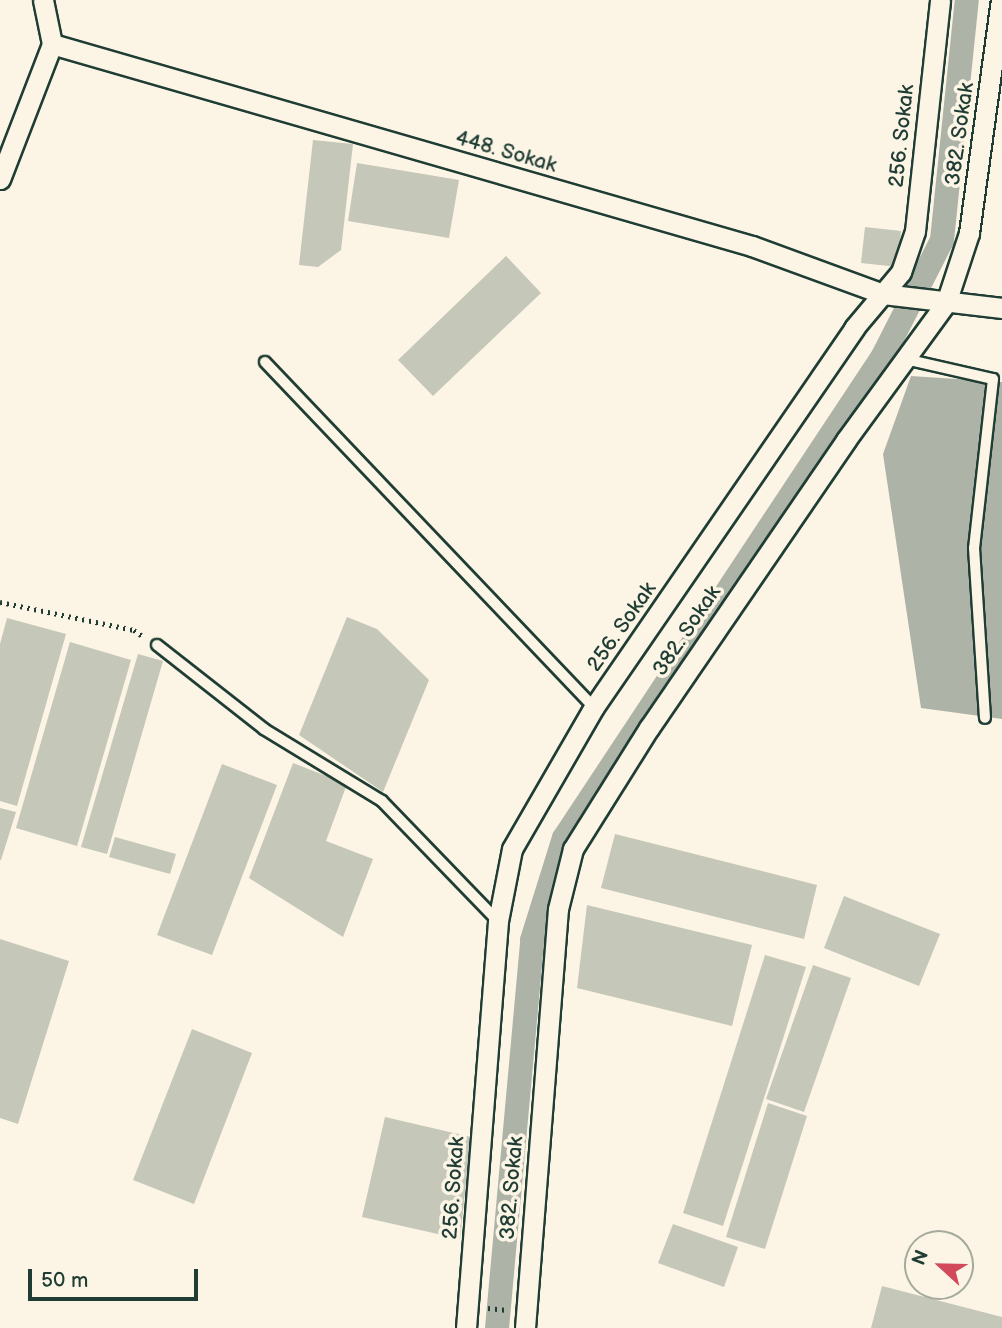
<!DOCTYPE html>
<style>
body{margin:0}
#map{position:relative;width:1002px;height:1328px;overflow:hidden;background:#fcf5e5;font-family:"Balsamiq Sans",sans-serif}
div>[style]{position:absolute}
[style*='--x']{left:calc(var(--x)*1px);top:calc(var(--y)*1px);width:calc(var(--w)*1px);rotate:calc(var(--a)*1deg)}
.water>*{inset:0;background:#aeb3a7}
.canal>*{height:24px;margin:-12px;padding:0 12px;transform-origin:12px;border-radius:12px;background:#aeb3a7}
.building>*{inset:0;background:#c5c7b9}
.path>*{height:4.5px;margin-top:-2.25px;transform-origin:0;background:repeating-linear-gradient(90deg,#1f3d34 0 2px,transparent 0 7px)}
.roads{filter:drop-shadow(2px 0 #1f3d34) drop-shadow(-2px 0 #1f3d34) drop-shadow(0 2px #1f3d34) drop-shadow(0 -2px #1f3d34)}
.lane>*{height:10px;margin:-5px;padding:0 5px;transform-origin:5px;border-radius:5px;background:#fcf5e5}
.street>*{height:19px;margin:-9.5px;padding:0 9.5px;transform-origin:9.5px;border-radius:9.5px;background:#fcf5e5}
span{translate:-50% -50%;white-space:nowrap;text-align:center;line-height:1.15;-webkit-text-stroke:7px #fcf5e5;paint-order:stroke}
.street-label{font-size:21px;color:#1f3d34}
.north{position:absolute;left:904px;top:1230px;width:70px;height:70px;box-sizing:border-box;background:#fcf5e5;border:2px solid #a4ab9e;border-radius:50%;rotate:292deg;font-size:19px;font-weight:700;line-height:28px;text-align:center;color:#1f3d34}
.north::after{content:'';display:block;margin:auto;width:24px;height:32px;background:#d1495b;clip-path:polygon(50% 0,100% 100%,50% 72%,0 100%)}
.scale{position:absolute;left:28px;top:1269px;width:170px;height:32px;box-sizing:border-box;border:4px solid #1f3d34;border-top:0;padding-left:9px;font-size:21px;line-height:24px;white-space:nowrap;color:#1f3d34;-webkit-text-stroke:5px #fcf5e5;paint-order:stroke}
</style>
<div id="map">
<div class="water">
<i style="clip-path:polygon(911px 376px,1002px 382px,1002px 719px,921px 708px,883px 454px)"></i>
</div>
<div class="canal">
<i style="--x:497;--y:1328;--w:390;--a:-84.8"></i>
<i style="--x:532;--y:940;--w:107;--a:-72.6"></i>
<i style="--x:564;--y:838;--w:578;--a:-56.5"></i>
<i style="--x:883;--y:356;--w:130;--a:-63"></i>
<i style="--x:942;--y:240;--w:241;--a:-84.1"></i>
</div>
<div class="building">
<i style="clip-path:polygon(313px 140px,353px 144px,341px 250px,318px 267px,299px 265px)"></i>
<i style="clip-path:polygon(357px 163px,459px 180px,449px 238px,348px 221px)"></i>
<i style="clip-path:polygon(865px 227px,901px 231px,898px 267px,861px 263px)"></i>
<i style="clip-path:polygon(506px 256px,541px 293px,433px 396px,398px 360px)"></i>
<i style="clip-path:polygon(347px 617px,377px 629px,429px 680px,383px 792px,299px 735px)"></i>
<i style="clip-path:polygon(7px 618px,66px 634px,17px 806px,0 801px,0 644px)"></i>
<i style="clip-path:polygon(70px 642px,131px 660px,77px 846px,16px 828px)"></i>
<i style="clip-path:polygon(138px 654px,163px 661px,107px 854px,81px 847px)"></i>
<i style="clip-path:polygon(293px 763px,347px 784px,326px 841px,373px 859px,343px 937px,249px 878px)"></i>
<i style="clip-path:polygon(222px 764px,277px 785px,212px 955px,157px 935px)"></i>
<i style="clip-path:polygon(0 808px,16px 812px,1px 860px,0 860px)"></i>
<i style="clip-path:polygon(615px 834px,817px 885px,804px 939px,601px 888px)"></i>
<i style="clip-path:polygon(115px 837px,176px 854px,170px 874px,109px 857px)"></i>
<i style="clip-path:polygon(844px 896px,940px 934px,919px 986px,824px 948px)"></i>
<i style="clip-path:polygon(587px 905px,752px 945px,732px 1026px,577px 988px)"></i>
<i style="clip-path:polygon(0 939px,69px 961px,18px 1124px,0 1118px)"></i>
<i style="clip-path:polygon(765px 955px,806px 967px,723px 1226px,683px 1213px)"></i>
<i style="clip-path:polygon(813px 965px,851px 978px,804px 1112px,766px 1099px)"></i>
<i style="clip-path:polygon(192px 1029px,252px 1053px,194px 1204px,133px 1180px)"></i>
<i style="clip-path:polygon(768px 1103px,807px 1116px,765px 1249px,726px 1237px)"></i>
<i style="clip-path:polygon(385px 1117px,471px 1137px,460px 1239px,362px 1217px)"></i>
<i style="clip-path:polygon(673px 1224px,738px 1247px,724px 1287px,658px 1263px)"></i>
<i style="clip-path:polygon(882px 1286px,1002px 1317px,1002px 1328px,871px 1328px)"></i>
</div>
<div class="path">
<i style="--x:0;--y:602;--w:137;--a:11.8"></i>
<i style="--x:134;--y:630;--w:12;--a:35"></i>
<i style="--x:488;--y:1308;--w:19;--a:6"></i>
</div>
<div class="roads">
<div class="lane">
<i style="--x:905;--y:359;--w:90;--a:12.8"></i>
<i style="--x:993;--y:379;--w:170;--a:96.4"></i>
<i style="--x:974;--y:548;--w:170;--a:86.3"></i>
<i style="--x:265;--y:362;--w:477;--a:46.4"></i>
<i style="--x:157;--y:645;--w:136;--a:38.1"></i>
<i style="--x:264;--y:729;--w:138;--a:31.4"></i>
<i style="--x:382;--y:801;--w:167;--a:46"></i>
</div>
<div class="street">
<i style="--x:43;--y:0;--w:45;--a:78.4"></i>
<i style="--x:52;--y:44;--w:729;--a:16.1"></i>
<i style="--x:752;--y:246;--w:140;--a:20.1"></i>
<i style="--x:883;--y:294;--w:120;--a:6.7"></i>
<i style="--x:0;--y:179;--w:145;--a:-68.9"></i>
<i style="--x:466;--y:1328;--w:408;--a:-85.5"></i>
<i style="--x:498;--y:921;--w:73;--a:-79"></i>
<i style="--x:512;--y:849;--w:164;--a:-60"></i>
<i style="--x:594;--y:707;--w:460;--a:-55.5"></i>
<i style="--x:854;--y:328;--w:73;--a:-50"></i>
<i style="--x:901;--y:272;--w:43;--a:-71.1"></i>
<i style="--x:915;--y:231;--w:232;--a:-83.8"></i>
<i style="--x:525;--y:1328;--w:420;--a:-85.5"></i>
<i style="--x:558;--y:909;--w:62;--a:-76"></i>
<i style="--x:573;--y:849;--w:143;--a:-57.9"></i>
<i style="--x:649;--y:728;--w:349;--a:-55.6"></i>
<i style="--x:846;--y:440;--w:170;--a:-53.9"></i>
<i style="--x:946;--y:303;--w:74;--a:-71.8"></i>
<i style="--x:969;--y:233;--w:235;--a:-82.2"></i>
</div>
</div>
<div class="street-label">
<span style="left:960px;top:134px;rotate:-82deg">382. Sokak</span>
<span style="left:902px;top:136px;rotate:-84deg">256. Sokak</span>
<span style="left:506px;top:152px;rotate:16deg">448. Sokak</span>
<span style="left:622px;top:627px;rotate:-55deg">256. Sokak</span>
<span style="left:687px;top:631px;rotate:-56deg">382. Sokak</span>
<span style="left:454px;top:1188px;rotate:-86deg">256. Sokak</span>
<span style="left:512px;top:1188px;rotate:-85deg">382. Sokak</span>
</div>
<div class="north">N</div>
<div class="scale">50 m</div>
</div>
